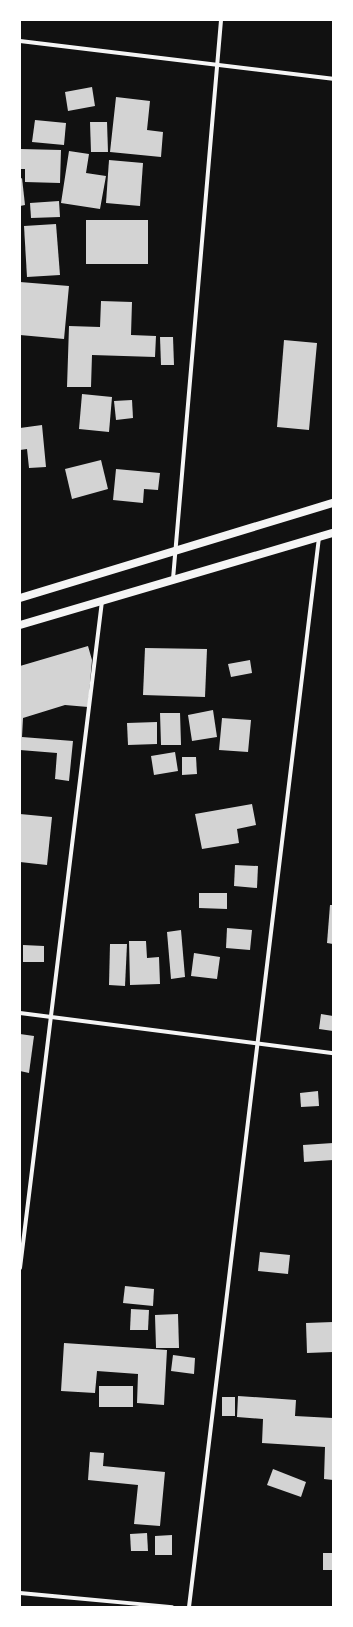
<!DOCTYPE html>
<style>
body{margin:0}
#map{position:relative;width:353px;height:1627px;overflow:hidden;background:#111;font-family:"Noto Serif",serif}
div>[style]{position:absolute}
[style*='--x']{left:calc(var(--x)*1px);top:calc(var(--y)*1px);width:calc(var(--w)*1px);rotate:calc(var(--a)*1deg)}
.building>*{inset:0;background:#d3d3d3}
.minor>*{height:4px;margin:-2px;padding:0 2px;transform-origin:2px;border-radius:2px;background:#f5f5f5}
.secondary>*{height:8px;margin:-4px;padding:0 4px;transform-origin:4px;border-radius:4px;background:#f5f5f5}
span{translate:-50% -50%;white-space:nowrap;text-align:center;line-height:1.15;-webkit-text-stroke:3.5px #fff;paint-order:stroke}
.frame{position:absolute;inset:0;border:21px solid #fff;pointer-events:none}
</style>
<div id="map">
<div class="building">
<i style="clip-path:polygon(92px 87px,95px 106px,68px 111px,65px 92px)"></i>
<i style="clip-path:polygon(116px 97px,150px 101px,147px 130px,163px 132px,161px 157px,110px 152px)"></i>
<i style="clip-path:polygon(35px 120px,66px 123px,64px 145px,32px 142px)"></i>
<i style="clip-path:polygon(90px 122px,107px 122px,108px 152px,91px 152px)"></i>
<i style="clip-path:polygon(20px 149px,61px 150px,60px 183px,25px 182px,25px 169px,20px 169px)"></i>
<i style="clip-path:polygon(69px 151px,89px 154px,86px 173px,106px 176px,100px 209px,61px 203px)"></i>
<i style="clip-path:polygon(109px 160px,143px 163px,140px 206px,106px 203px)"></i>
<i style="clip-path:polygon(22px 178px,25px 205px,20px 206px,20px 179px)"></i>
<i style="clip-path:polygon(59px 201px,60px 217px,31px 218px,30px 203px)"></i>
<i style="clip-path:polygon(86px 220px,148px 220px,148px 264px,86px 264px)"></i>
<i style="clip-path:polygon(56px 224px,60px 275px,27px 277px,24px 226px)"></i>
<i style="clip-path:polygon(20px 282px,69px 286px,64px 339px,20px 335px)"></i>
<i style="clip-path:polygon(101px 301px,132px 302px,131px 335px,156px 336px,155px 357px,92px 355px,91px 387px,67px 387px,69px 326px,100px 327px)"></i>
<i style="clip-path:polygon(160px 337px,173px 337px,174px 365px,161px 365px)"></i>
<i style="clip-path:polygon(284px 340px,317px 343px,309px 430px,277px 427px)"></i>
<i style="clip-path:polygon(82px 394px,112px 397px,109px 432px,79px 429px)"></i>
<i style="clip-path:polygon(132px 400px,133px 418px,116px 420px,114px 401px)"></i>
<i style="clip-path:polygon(42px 425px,46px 467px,29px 468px,27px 449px,20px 450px,20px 428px)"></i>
<i style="clip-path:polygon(101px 460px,108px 489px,72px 499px,65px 469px)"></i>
<i style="clip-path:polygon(116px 469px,160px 473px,158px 490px,144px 489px,143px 503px,113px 500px)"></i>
<i style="clip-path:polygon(88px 646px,92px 660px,88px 707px,65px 705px,23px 718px,22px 737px,73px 741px,69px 781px,55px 779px,57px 753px,20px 750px,20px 666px)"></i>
<i style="clip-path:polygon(145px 648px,207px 649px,205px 697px,143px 695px)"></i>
<i style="clip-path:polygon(250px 660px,252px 673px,231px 677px,228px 664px)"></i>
<i style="clip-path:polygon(213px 710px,217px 737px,192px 741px,188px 715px)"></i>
<i style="clip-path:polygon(160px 713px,180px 713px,181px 745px,161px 745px)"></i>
<i style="clip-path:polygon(222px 718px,251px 720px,248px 752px,219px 750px)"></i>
<i style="clip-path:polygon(157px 722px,157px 744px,128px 745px,127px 723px)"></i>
<i style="clip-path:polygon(175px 752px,178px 771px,154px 775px,151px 756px)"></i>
<i style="clip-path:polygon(182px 757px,196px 757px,197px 774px,182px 775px)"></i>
<i style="clip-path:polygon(252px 804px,256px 825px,237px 829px,239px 843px,202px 849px,195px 814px)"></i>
<i style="clip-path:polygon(20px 814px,52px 817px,47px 865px,20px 862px)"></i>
<i style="clip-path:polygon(235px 865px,258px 866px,257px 888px,234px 886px)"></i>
<i style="clip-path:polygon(199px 893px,227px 893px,227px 909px,199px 908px)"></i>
<i style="clip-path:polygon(330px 905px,333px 905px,333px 944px,327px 943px)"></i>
<i style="clip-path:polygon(227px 928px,252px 930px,250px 950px,226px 948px)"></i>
<i style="clip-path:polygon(181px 930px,185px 977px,171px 979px,167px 932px)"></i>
<i style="clip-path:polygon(129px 941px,146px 941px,147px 958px,159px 957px,160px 984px,130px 985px)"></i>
<i style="clip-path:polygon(110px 944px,127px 944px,125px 986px,109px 985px)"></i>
<i style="clip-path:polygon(23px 945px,44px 946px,44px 962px,23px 962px)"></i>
<i style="clip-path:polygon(194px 953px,220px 957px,217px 979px,191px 976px)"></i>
<i style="clip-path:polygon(321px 1014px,333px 1016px,333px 1031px,319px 1029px)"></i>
<i style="clip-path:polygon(20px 1034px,34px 1036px,29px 1073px,20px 1071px)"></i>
<i style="clip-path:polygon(318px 1091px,319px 1106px,301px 1107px,300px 1093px)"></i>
<i style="clip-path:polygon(333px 1143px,333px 1160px,304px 1162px,303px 1145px)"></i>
<i style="clip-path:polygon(260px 1252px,290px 1255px,288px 1274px,258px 1271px)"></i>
<i style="clip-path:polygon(125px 1286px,154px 1289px,153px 1306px,123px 1303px)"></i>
<i style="clip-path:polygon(131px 1309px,149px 1310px,148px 1330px,130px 1330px)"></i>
<i style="clip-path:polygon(178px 1314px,179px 1348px,156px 1348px,155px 1315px)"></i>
<i style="clip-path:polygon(333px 1322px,333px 1352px,307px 1353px,306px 1323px)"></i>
<i style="clip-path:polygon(64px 1343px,167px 1350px,164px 1405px,137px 1403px,138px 1374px,97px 1371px,95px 1393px,61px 1391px)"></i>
<i style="clip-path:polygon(173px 1355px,195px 1358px,194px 1374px,171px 1371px)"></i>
<i style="clip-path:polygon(99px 1386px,133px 1386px,133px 1407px,99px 1407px)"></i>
<i style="clip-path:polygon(238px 1396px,296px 1400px,295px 1416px,333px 1418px,333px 1480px,324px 1479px,325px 1447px,262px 1443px,263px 1419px,237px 1417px)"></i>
<i style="clip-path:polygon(222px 1397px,235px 1397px,235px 1416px,222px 1416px)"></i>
<i style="clip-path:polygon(90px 1452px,104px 1453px,103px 1466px,165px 1472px,160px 1526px,134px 1524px,138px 1485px,88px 1480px)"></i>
<i style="clip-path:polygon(273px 1469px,306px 1482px,301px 1497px,267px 1485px)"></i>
<i style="clip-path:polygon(147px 1533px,148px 1551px,131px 1551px,130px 1534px)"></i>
<i style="clip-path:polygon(172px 1535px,172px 1555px,155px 1555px,155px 1536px)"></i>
<i style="clip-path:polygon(323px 1553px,333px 1553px,333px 1570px,323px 1570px)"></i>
</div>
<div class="minor">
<i style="--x:20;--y:41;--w:315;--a:6.9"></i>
<i style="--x:173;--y:579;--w:561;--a:-85.09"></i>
<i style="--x:20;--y:1013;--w:316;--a:7.3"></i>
<i style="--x:20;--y:1268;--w:672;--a:-82.99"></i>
<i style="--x:20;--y:1593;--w:153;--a:5.3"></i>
<i style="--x:189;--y:1607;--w:1078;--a:-83.07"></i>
</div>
<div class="secondary">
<i style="--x:20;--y:598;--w:327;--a:-16.9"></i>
<i style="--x:20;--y:625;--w:326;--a:-16.4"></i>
</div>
<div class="frame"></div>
</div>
